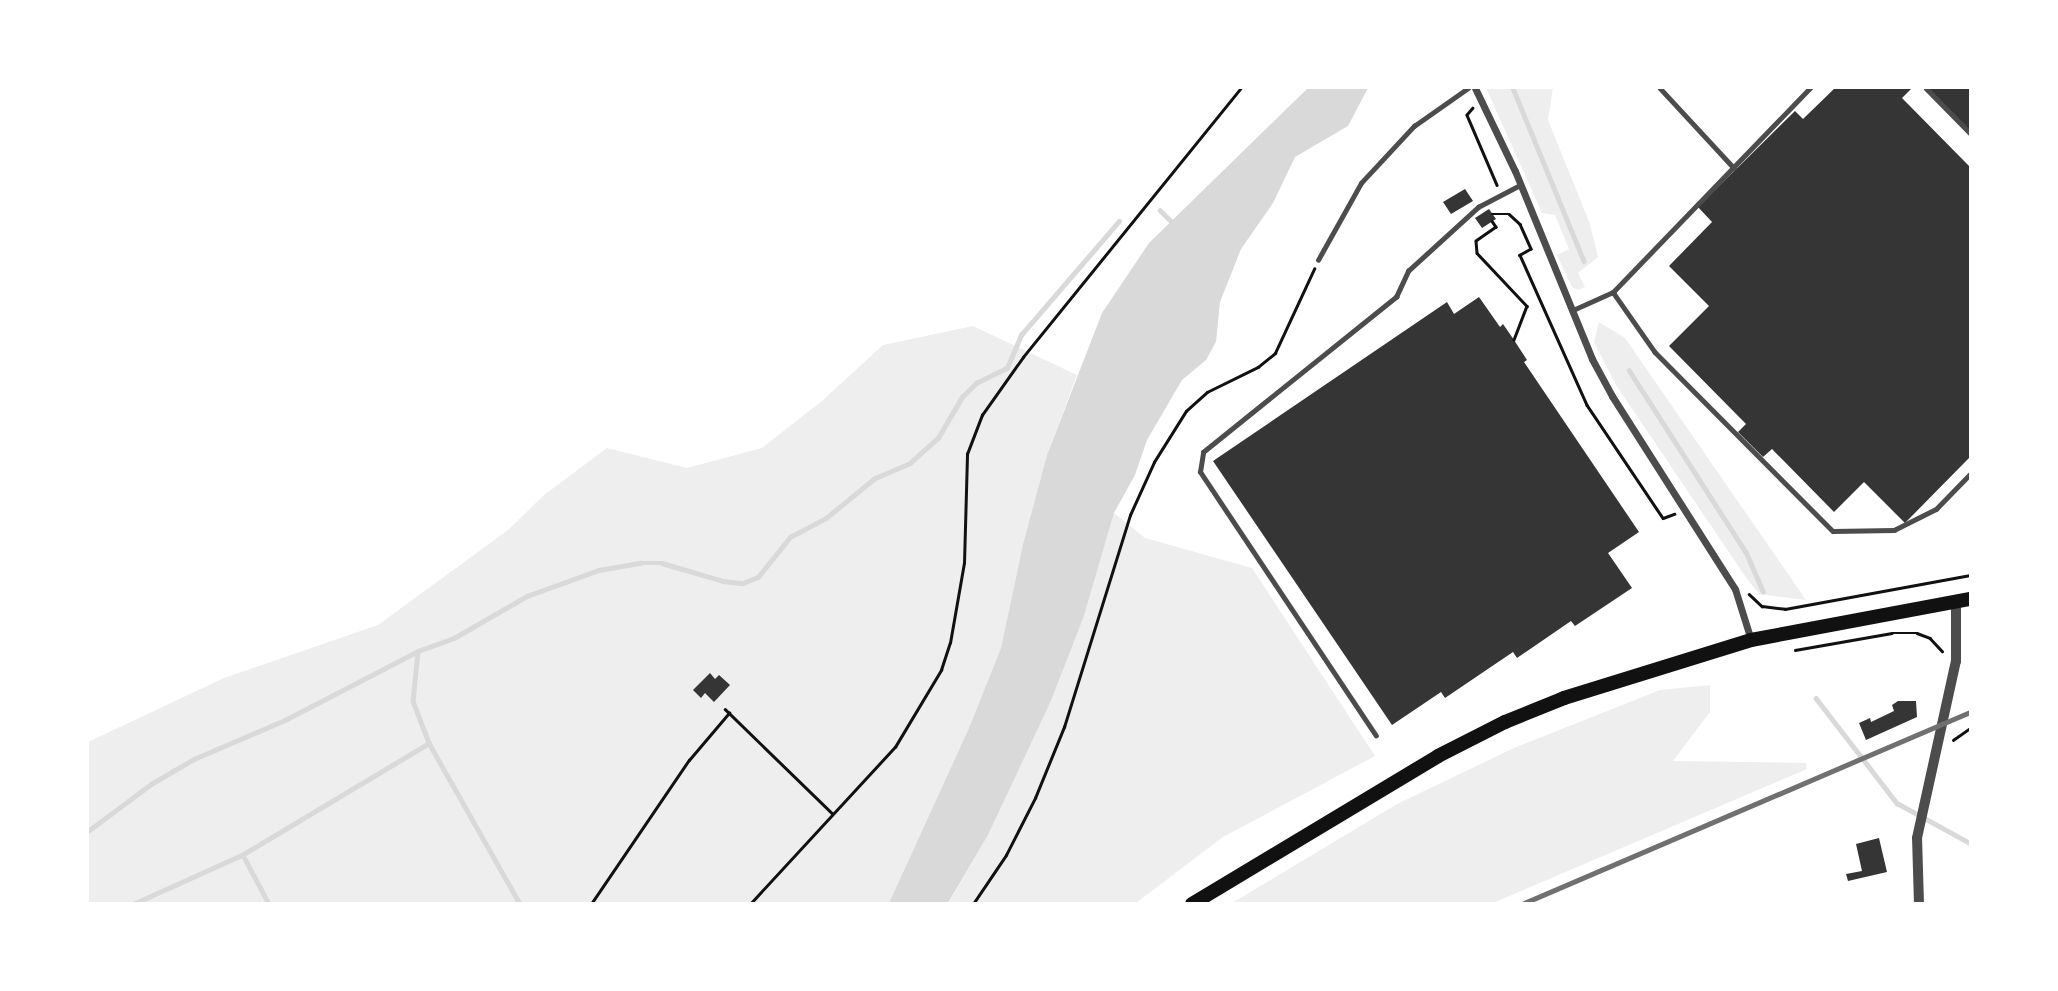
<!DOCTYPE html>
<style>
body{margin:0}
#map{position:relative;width:2058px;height:991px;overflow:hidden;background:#fff;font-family:"Noto Serif",serif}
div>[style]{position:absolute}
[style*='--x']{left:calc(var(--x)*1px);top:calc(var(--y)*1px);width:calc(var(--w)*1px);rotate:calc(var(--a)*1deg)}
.green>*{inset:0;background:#eee}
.water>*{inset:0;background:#d9d9d9}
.stream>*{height:4.5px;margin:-2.25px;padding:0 2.25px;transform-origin:2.25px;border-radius:2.25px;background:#d9d9d9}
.building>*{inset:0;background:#353535}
.path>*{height:2.5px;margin:-1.25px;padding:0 1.25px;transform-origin:1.25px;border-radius:1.25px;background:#111}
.service>*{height:4.5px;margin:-2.25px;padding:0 2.25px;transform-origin:2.25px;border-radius:2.25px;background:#4c4c4c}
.minor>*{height:7px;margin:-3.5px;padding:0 3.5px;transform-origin:3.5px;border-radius:3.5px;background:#4c4c4c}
.tertiary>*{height:10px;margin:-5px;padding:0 5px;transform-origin:5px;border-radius:5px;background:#4c4c4c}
.primary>*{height:14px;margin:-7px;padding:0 7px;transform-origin:7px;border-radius:7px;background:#111}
.rail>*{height:4.5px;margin:-2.25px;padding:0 2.25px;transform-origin:2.25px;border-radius:2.25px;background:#707070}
span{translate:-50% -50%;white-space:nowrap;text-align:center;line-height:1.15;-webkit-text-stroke:7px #fff;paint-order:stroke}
.frame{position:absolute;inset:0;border:89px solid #fff;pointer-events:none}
</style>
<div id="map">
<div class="green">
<i style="clip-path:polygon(1486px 88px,1553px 88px,1548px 120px,1590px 224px,1598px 257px,1578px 273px,1585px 287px,1578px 290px,1572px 287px,1557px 255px,1569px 249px,1555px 215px,1542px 213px)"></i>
<i style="clip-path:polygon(1599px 322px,1625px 338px,1806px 600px,1759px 594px,1745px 576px,1616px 385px,1594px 342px)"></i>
<i style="clip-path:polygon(973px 326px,1077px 375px,1047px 455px,1023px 544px,1001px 648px,969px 728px,889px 903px,88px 904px,88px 742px,224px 678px,378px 625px,508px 530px,544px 495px,607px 448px,687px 468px,762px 448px,823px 400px,883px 345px)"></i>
<i style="clip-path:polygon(1114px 513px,1145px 538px,1252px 568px,1375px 756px,1223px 837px,1136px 903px,948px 904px,988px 835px,1051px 701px,1084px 616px)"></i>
<i style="clip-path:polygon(1710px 685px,1710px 712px,1673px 761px,1806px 763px,1807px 769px,1493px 903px,1232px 903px,1397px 804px,1514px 748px,1660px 690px)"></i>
</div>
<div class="water">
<i style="clip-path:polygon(1308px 88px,1368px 88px,1348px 126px,1295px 157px,1273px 203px,1241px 249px,1220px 302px,1216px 342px,1206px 360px,1182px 380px,1147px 440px,1135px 475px,1114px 513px,1084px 616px,1051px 701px,988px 835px,948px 903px,889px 903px,969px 728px,1001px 648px,1023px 544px,1047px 455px,1102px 313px,1149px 243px)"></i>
</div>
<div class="stream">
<i style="--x:1513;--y:88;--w:187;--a:67.7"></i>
<i style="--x:1160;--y:210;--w:20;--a:45"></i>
<i style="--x:1629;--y:370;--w:216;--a:57.3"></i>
<i style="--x:1746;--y:552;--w:43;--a:66.4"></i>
<i style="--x:418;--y:652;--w:49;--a:95.8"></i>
<i style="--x:413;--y:701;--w:45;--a:69.1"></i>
<i style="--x:429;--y:743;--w:185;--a:60.5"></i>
<i style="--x:1816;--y:698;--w:133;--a:52.4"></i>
<i style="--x:1897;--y:803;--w:83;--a:28.7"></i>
<i style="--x:88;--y:831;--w:79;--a:-36.7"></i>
<i style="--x:151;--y:784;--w:50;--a:-30.2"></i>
<i style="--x:194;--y:759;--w:99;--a:-23.2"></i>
<i style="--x:285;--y:720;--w:150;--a:-27.4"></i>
<i style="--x:418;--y:651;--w:38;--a:-20"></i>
<i style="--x:454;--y:638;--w:84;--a:-29.9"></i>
<i style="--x:527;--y:596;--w:77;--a:-19.9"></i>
<i style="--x:599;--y:570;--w:42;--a:-9.7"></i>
<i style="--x:640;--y:563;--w:22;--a:0"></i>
<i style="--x:662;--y:563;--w:64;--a:16.4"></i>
<i style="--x:723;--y:581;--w:20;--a:6"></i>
<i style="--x:743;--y:583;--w:16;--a:-22"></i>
<i style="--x:758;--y:577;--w:51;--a:-51.3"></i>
<i style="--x:790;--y:537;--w:41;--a:-27.8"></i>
<i style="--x:826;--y:518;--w:63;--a:-39.2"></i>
<i style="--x:875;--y:478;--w:38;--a:-23"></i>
<i style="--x:910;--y:463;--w:38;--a:-42"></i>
<i style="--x:938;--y:438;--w:48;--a:-59.7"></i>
<i style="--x:962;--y:397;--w:20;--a:-45"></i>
<i style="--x:976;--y:383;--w:34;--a:-26"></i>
<i style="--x:1007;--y:368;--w:36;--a:-67"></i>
<i style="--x:1021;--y:335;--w:150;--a:-49.3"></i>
<i style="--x:243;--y:855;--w:55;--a:62"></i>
<i style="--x:133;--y:904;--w:120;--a:-24.2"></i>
<i style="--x:242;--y:855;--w:218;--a:-30.9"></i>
</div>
<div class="building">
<i style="clip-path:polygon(1835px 88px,1912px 88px,1902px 98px,1970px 167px,1970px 457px,1905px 523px,1864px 482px,1834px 512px,1772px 449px,1763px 457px,1738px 432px,1746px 424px,1669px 346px,1709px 306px,1669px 266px,1712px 222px,1698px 207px,1795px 111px,1803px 119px)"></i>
<i style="clip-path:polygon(1923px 88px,1970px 88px,1970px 135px)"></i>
<i style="clip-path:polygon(1465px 189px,1473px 201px,1451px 214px,1443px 202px)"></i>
<i style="clip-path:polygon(1489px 209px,1496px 219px,1482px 228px,1475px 218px)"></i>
<i style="clip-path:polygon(1479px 297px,1500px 327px,1503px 324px,1514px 340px,1527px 360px,1524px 362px,1639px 532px,1608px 553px,1632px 588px,1575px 626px,1571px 621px,1517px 658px,1513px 652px,1445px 698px,1441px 692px,1392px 725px,1213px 461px,1447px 302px,1454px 314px)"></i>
<i style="clip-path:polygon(710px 673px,715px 679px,719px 675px,730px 685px,714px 702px,705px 693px,701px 698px,693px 690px)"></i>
<i style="clip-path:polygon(1898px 701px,1916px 701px,1917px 717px,1866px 740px,1859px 723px,1870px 718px,1871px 722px,1894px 711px,1892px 705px)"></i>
<i style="clip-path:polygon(1879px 838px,1887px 872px,1848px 881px,1846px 874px,1862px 871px,1856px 844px)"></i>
</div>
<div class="path">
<i style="--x:1473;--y:108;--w:9;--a:131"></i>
<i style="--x:1467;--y:115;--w:76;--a:66.8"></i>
<i style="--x:1492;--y:214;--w:17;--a:0"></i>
<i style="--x:1509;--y:214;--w:15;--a:42"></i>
<i style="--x:1520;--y:224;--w:27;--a:66"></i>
<i style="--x:1531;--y:249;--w:13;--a:151"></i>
<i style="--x:1520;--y:255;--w:164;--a:65.9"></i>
<i style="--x:1587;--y:405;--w:136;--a:56.1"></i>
<i style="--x:1663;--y:518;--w:12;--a:-20"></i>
<i style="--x:1492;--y:221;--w:7;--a:56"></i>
<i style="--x:1496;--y:227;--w:24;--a:145"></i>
<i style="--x:1476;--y:241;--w:12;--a:85"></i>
<i style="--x:1477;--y:253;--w:73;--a:46.7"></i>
<i style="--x:1527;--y:306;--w:36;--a:111"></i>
<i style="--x:1749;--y:594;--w:18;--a:43"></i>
<i style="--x:1762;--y:606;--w:23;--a:7"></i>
<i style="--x:1785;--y:609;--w:188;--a:-10.4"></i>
<i style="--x:1795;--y:650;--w:98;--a:-9.9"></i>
<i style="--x:1892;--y:633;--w:25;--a:0"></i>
<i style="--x:1917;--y:633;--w:14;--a:21"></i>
<i style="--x:1930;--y:638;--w:18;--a:47"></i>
<i style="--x:725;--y:709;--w:149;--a:44.2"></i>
<i style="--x:1953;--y:740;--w:21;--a:-35"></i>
<i style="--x:591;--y:904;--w:174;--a:-55.8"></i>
<i style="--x:689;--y:760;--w:62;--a:-49.6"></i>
<i style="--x:750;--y:904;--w:214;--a:-47.3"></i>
<i style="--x:895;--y:747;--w:90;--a:-59.1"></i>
<i style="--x:941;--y:670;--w:28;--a:-72"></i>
<i style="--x:950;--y:643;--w:81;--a:-80.1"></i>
<i style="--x:964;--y:563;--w:109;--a:-88.4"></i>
<i style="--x:967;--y:454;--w:42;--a:-69"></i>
<i style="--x:982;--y:415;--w:71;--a:-54.7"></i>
<i style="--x:1023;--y:357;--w:346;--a:-51"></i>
<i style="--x:973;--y:904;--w:59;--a:-56"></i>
<i style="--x:1006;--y:855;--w:64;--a:-63"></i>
<i style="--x:1035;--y:798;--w:77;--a:-67.8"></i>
<i style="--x:1064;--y:727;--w:222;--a:-72.7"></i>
<i style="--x:1130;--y:515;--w:58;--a:-65.6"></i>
<i style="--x:1154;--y:462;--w:60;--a:-57.9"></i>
<i style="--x:1186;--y:411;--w:28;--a:-42"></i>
<i style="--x:1207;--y:392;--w:57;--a:-26.1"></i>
<i style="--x:1258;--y:367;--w:22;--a:-39"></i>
<i style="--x:1275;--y:353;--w:93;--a:-65.1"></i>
</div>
<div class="service">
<i style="--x:1660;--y:88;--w:109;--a:47.2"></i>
<i style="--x:1926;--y:88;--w:63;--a:45.6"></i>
<i style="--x:1318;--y:260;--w:88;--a:-60.8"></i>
<i style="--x:1361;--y:183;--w:78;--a:-47.1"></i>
<i style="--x:1414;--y:126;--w:66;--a:-35.1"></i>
<i style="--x:1613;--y:292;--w:73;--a:55"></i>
<i style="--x:1655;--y:352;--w:252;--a:45.2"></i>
<i style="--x:1833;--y:531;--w:61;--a:-0.9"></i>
<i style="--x:1894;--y:530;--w:47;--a:-26.6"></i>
<i style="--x:1936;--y:509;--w:49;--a:-45.8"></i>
<i style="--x:1573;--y:310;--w:44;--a:-24.2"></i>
<i style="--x:1613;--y:292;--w:284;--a:-46"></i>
<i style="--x:1376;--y:736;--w:317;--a:-123.7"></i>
<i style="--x:1200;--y:472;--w:20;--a:-81"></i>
<i style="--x:1203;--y:452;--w:248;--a:-38.8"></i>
<i style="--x:1396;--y:297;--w:29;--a:-65"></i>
<i style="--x:1408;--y:271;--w:95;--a:-42.4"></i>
<i style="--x:1478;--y:207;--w:47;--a:-27.6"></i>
</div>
<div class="minor">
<i style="--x:1475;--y:88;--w:92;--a:64.3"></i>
<i style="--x:1515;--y:171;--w:203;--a:67.7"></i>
<i style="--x:1592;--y:359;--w:42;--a:61.6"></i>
<i style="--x:1612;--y:396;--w:229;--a:57.5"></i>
<i style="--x:1735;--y:589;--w:53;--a:72.6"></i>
</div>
<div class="tertiary">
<i style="--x:1919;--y:904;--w:66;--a:-91.7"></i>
<i style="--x:1917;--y:838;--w:181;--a:-77.6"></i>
<i style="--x:1956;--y:661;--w:59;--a:-90"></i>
</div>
<div class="primary">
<i style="--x:1192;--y:904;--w:287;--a:-31"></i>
<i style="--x:1438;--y:756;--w:75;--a:-26.9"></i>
<i style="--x:1505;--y:722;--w:64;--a:-22.1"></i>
<i style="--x:1564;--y:698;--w:196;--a:-17.2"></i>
<i style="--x:1751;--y:640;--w:223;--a:-10.6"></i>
</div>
<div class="rail">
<i style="--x:1522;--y:904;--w:487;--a:-23.2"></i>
</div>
<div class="frame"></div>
</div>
